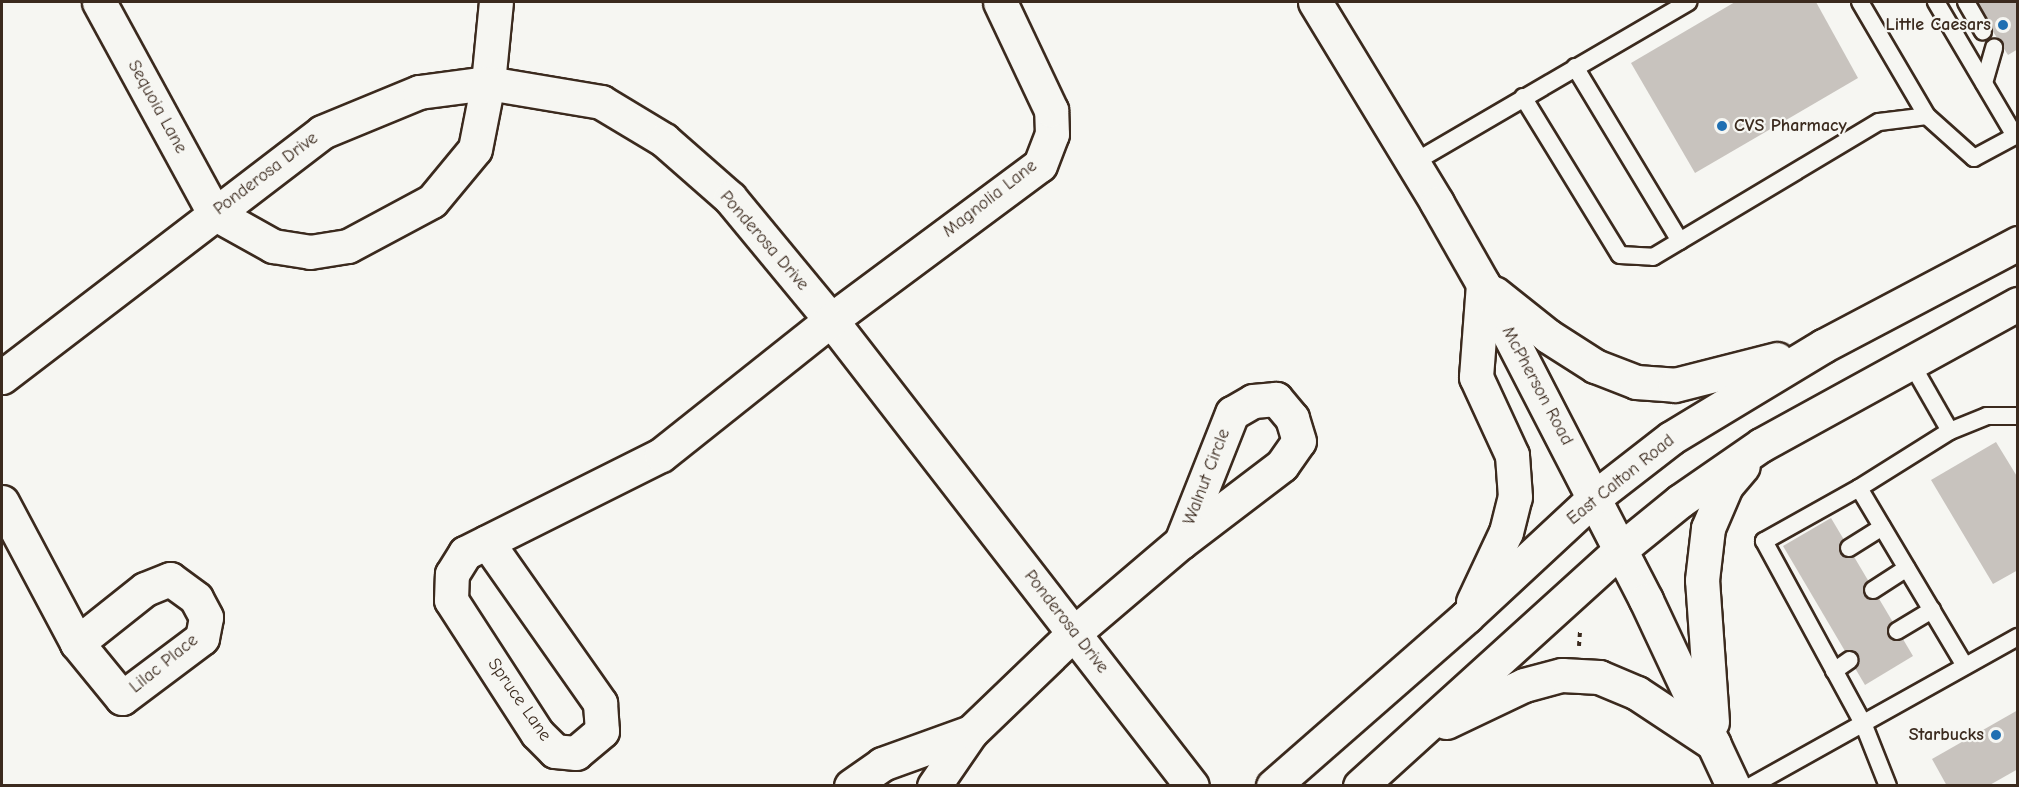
<!DOCTYPE html>
<style>
body{margin:0}
#map{position:relative;width:2019px;height:787px;overflow:hidden;background:#f6f6f2;font-family:"Comic Neue",sans-serif}
div>[style]{position:absolute}
[style*='--x']{left:calc(var(--x)*1px);top:calc(var(--y)*1px);width:calc(var(--w)*1px);rotate:calc(var(--a)*1deg)}
.building>*{inset:0;background:#c8c3be}
.path>*{height:4px;margin-top:-2px;transform-origin:0;background:repeating-linear-gradient(90deg,#3b2a1e 0 4.5px,transparent 0 9px)}
.roads{filter:drop-shadow(2px 0 #3b2a1e) drop-shadow(-2px 0 #3b2a1e) drop-shadow(0 2px #3b2a1e) drop-shadow(0 -2px #3b2a1e)}
.service>*{height:16px;margin:-8px;padding:0 8px;transform-origin:8px;border-radius:8px;background:#f6f6f2}
.minor>*{height:33px;margin:-16.5px;padding:0 16.5px;transform-origin:16.5px;border-radius:16.5px;background:#f6f6f2}
.secondary>*{height:33px;margin:-16.5px;padding:0 16.5px;transform-origin:16.5px;border-radius:16.5px;background:#f6f6f2}
.dots>*{width:16px;height:16px;translate:-50% -50%;box-sizing:border-box;border:3px solid #f6f6f2;border-radius:50%}
span{translate:-50% -50%;white-space:nowrap;text-align:center;line-height:1.15;-webkit-text-stroke:4.5px #f6f6f2;paint-order:stroke}
.poi-label{font-size:18px;color:#3b2a1e;font-weight:700}
.right{translate:-100% -50%;text-align:right}
.left{translate:0 -50%;text-align:left}
.street-label{font-size:18px;color:#3b2a1e}
.frame{position:absolute;inset:0;border:3px solid #3b2a1e;pointer-events:none}
</style>
<div id="map">
<div class="building">
<i style="clip-path:polygon(1735px 2px,1816px 2px,1858px 78px,1695px 173px,1631px 63px)"></i>
<i style="clip-path:polygon(1974px 2px,2018px 2px,2018px 49px,2008px 55px)"></i>
<i style="clip-path:polygon(1996px 442px,2018px 478px,2018px 570px,1993px 584px,1931px 480px)"></i>
<i style="clip-path:polygon(1831px 518px,1913px 656px,1865px 685px,1783px 546px)"></i>
<i style="clip-path:polygon(2018px 710px,2018px 769px,1988px 786px,1947px 786px,1932px 759px)"></i>
</div>
<div class="path">
<i style="--x:1579;--y:646;--w:16;--a:-86"></i>
</div>
<div class="roads">
<div class="service">
<i style="--x:1860;--y:2;--w:132;--a:59.6"></i>
<i style="--x:1927;--y:116;--w:63;--a:41.8"></i>
<i style="--x:1974;--y:158;--w:47;--a:-28.2"></i>
<i style="--x:2015;--y:136;--w:156;--a:-120.5"></i>
<i style="--x:1966;--y:2;--w:34;--a:60"></i>
<i style="--x:1575;--y:67;--w:203;--a:58.9"></i>
<i style="--x:1984;--y:83;--w:37;--a:-74"></i>
<i style="--x:1523;--y:97;--w:185;--a:58.5"></i>
<i style="--x:1620;--y:255;--w:33;--a:3"></i>
<i style="--x:1653;--y:257;--w:263;--a:-30.9"></i>
<i style="--x:1879;--y:122;--w:48;--a:-7.1"></i>
<i style="--x:1413;--y:163;--w:319;--a:-30.3"></i>
<i style="--x:1911;--y:363;--w:78;--a:60.2"></i>
<i style="--x:1859;--y:488;--w:109;--a:150.8"></i>
<i style="--x:1764;--y:541;--w:207;--a:61.5"></i>
<i style="--x:1863;--y:723;--w:68;--a:68.4"></i>
<i style="--x:1849;--y:548;--w:39;--a:-32"></i>
<i style="--x:1873;--y:590;--w:40;--a:-32.9"></i>
<i style="--x:1897;--y:631;--w:41;--a:-31"></i>
<i style="--x:1965;--y:666;--w:207;--a:-120.8"></i>
<i style="--x:1859;--y:488;--w:107;--a:-32.1"></i>
<i style="--x:1950;--y:431;--w:40;--a:-22"></i>
<i style="--x:1987;--y:416;--w:31;--a:0"></i>
<i style="--x:1834;--y:671;--w:19;--a:-35"></i>
<i style="--x:1751;--y:786;--w:306;--a:-29.2"></i>
</div>
<div class="minor">
<i style="--x:99;--y:2;--w:240;--a:61.4"></i>
<i style="--x:214;--y:213;--w:68;--a:29.2"></i>
<i style="--x:273;--y:246;--w:37;--a:9"></i>
<i style="--x:310;--y:252;--w:38;--a:-9"></i>
<i style="--x:348;--y:246;--w:95;--a:-28.2"></i>
<i style="--x:432;--y:201;--w:67;--a:-50.4"></i>
<i style="--x:475;--y:149;--w:67;--a:-78.9"></i>
<i style="--x:488;--y:83;--w:81;--a:-84.4"></i>
<i style="--x:2;--y:377;--w:403;--a:-37.4"></i>
<i style="--x:322;--y:132;--w:105;--a:-22.4"></i>
<i style="--x:419;--y:92;--w:70;--a:-7.4"></i>
<i style="--x:488;--y:83;--w:115;--a:9.5"></i>
<i style="--x:601;--y:102;--w:74;--a:31.1"></i>
<i style="--x:664;--y:140;--w:88;--a:41.3"></i>
<i style="--x:730;--y:198;--w:158;--a:50.4"></i>
<i style="--x:831;--y:320;--w:589;--a:52.24"></i>
<i style="--x:2;--y:502;--w:160;--a:62"></i>
<i style="--x:77;--y:643;--w:71;--a:50.7"></i>
<i style="--x:122;--y:698;--w:100;--a:-36.9"></i>
<i style="--x:202;--y:638;--w:21;--a:-79"></i>
<i style="--x:206;--y:617;--w:21;--a:-118"></i>
<i style="--x:196;--y:598;--w:32;--a:-144"></i>
<i style="--x:170;--y:579;--w:27;--a:158"></i>
<i style="--x:145;--y:589;--w:87;--a:141.5"></i>
<i style="--x:487;--y:542;--w:197;--a:54.9"></i>
<i style="--x:600;--y:703;--w:28;--a:86"></i>
<i style="--x:602;--y:731;--w:34;--a:140"></i>
<i style="--x:576;--y:753;--w:21;--a:-175"></i>
<i style="--x:555;--y:751;--w:25;--a:-135"></i>
<i style="--x:537;--y:733;--w:158;--a:-122.9"></i>
<i style="--x:451;--y:600;--w:26;--a:-88"></i>
<i style="--x:452;--y:574;--w:25;--a:-58"></i>
<i style="--x:465;--y:553;--w:219;--a:-26.6"></i>
<i style="--x:661;--y:455;--w:217;--a:-38.5"></i>
<i style="--x:831;--y:320;--w:260;--a:-36.6"></i>
<i style="--x:1040;--y:165;--w:33;--a:-69"></i>
<i style="--x:1052;--y:134;--w:24;--a:-92"></i>
<i style="--x:1051;--y:110;--w:119;--a:-115.3"></i>
<i style="--x:851;--y:786;--w:38;--a:-35"></i>
<i style="--x:882;--y:764;--w:95;--a:-19.8"></i>
<i style="--x:934;--y:786;--w:65;--a:-55.6"></i>
<i style="--x:971;--y:732;--w:143;--a:-43.9"></i>
<i style="--x:1074;--y:633;--w:140;--a:-40.4"></i>
<i style="--x:1181;--y:542;--w:127;--a:-37.3"></i>
<i style="--x:1282;--y:465;--w:29;--a:-55"></i>
<i style="--x:1299;--y:441;--w:24;--a:-107"></i>
<i style="--x:1292;--y:418;--w:25;--a:-130"></i>
<i style="--x:1276;--y:399;--w:23;--a:175"></i>
<i style="--x:1253;--y:401;--w:24;--a:150"></i>
<i style="--x:1232;--y:413;--w:139;--a:111.6"></i>
</div>
<div class="secondary">
<i style="--x:1315;--y:2;--w:235;--a:58.7"></i>
<i style="--x:1437;--y:203;--w:93;--a:60.4"></i>
<i style="--x:1483;--y:284;--w:356;--a:62.7"></i>
<i style="--x:1646;--y:600;--w:205;--a:64.9"></i>
<i style="--x:1494;--y:293;--w:69;--a:38.5"></i>
<i style="--x:1548;--y:336;--w:56;--a:32.6"></i>
<i style="--x:1595;--y:366;--w:44;--a:21.3"></i>
<i style="--x:1636;--y:382;--w:39;--a:4"></i>
<i style="--x:1675;--y:385;--w:105;--a:-14.3"></i>
<i style="--x:1473;--y:602;--w:77;--a:-64.8"></i>
<i style="--x:1506;--y:532;--w:36;--a:-76"></i>
<i style="--x:1515;--y:497;--w:42;--a:-94.1"></i>
<i style="--x:1512;--y:455;--w:86;--a:-114.8"></i>
<i style="--x:1476;--y:377;--w:93;--a:-85.7"></i>
<i style="--x:1446;--y:722;--w:86;--a:-25.4"></i>
<i style="--x:1524;--y:685;--w:39;--a:-15"></i>
<i style="--x:1562;--y:675;--w:37;--a:3"></i>
<i style="--x:1599;--y:677;--w:41;--a:22.8"></i>
<i style="--x:1637;--y:693;--w:92;--a:33.5"></i>
<i style="--x:1712;--y:722;--w:142;--a:-94"></i>
<i style="--x:1702;--y:580;--w:52;--a:-83.4"></i>
<i style="--x:1708;--y:528;--w:46;--a:-66.8"></i>
<i style="--x:1726;--y:486;--w:26;--a:-50"></i>
<i style="--x:1273;--y:786;--w:257;--a:-41.2"></i>
<i style="--x:1466;--y:617;--w:176;--a:-42.9"></i>
<i style="--x:1595;--y:497;--w:96;--a:-37.8"></i>
<i style="--x:1671;--y:438;--w:178;--a:-31.2"></i>
<i style="--x:1823;--y:346;--w:221;--a:-27.8"></i>
<i style="--x:1360;--y:786;--w:353;--a:-42.2"></i>
<i style="--x:1621;--y:549;--w:76;--a:-39.1"></i>
<i style="--x:1680;--y:501;--w:98;--a:-34.7"></i>
<i style="--x:1761;--y:445;--w:293;--a:-28.8"></i>
</div>
</div>
<div class="dots">
<i style="left:2003px;top:25px;background:#1f6fb2"></i>
<i style="left:1722px;top:126px;background:#1f6fb2"></i>
<i style="left:1996px;top:735px;background:#1f6fb2"></i>
</div>
<div class="poi-label">
<span class="right" style="left:1991px;top:25px">Little Caesars</span>
<span class="left" style="left:1734px;top:126px">CVS Pharmacy</span>
<span class="right" style="left:1984px;top:735px">Starbucks</span>
</div>
<div class="street-label">
<span style="left:157px;top:107px;rotate:61deg">Sequoia Lane</span>
<span style="left:266px;top:174px;rotate:-37deg">Ponderosa Drive</span>
<span style="left:990px;top:199px;rotate:-38deg">Magnolia Lane</span>
<span style="left:764px;top:241px;rotate:49deg">Ponderosa Drive</span>
<span style="left:1537px;top:386px;rotate:62deg">McPherson Road</span>
<span style="left:1207px;top:477px;rotate:-69deg">Walnut Circle</span>
<span style="left:1621px;top:480px;rotate:-39deg">East Calton Road</span>
<span style="left:1066px;top:622px;rotate:52deg">Ponderosa Drive</span>
<span style="left:164px;top:664px;rotate:-39deg">Lilac Place</span>
<span style="left:519px;top:700px;rotate:55deg">Spruce Lane</span>
</div>
<div class="frame"></div>
</div>
